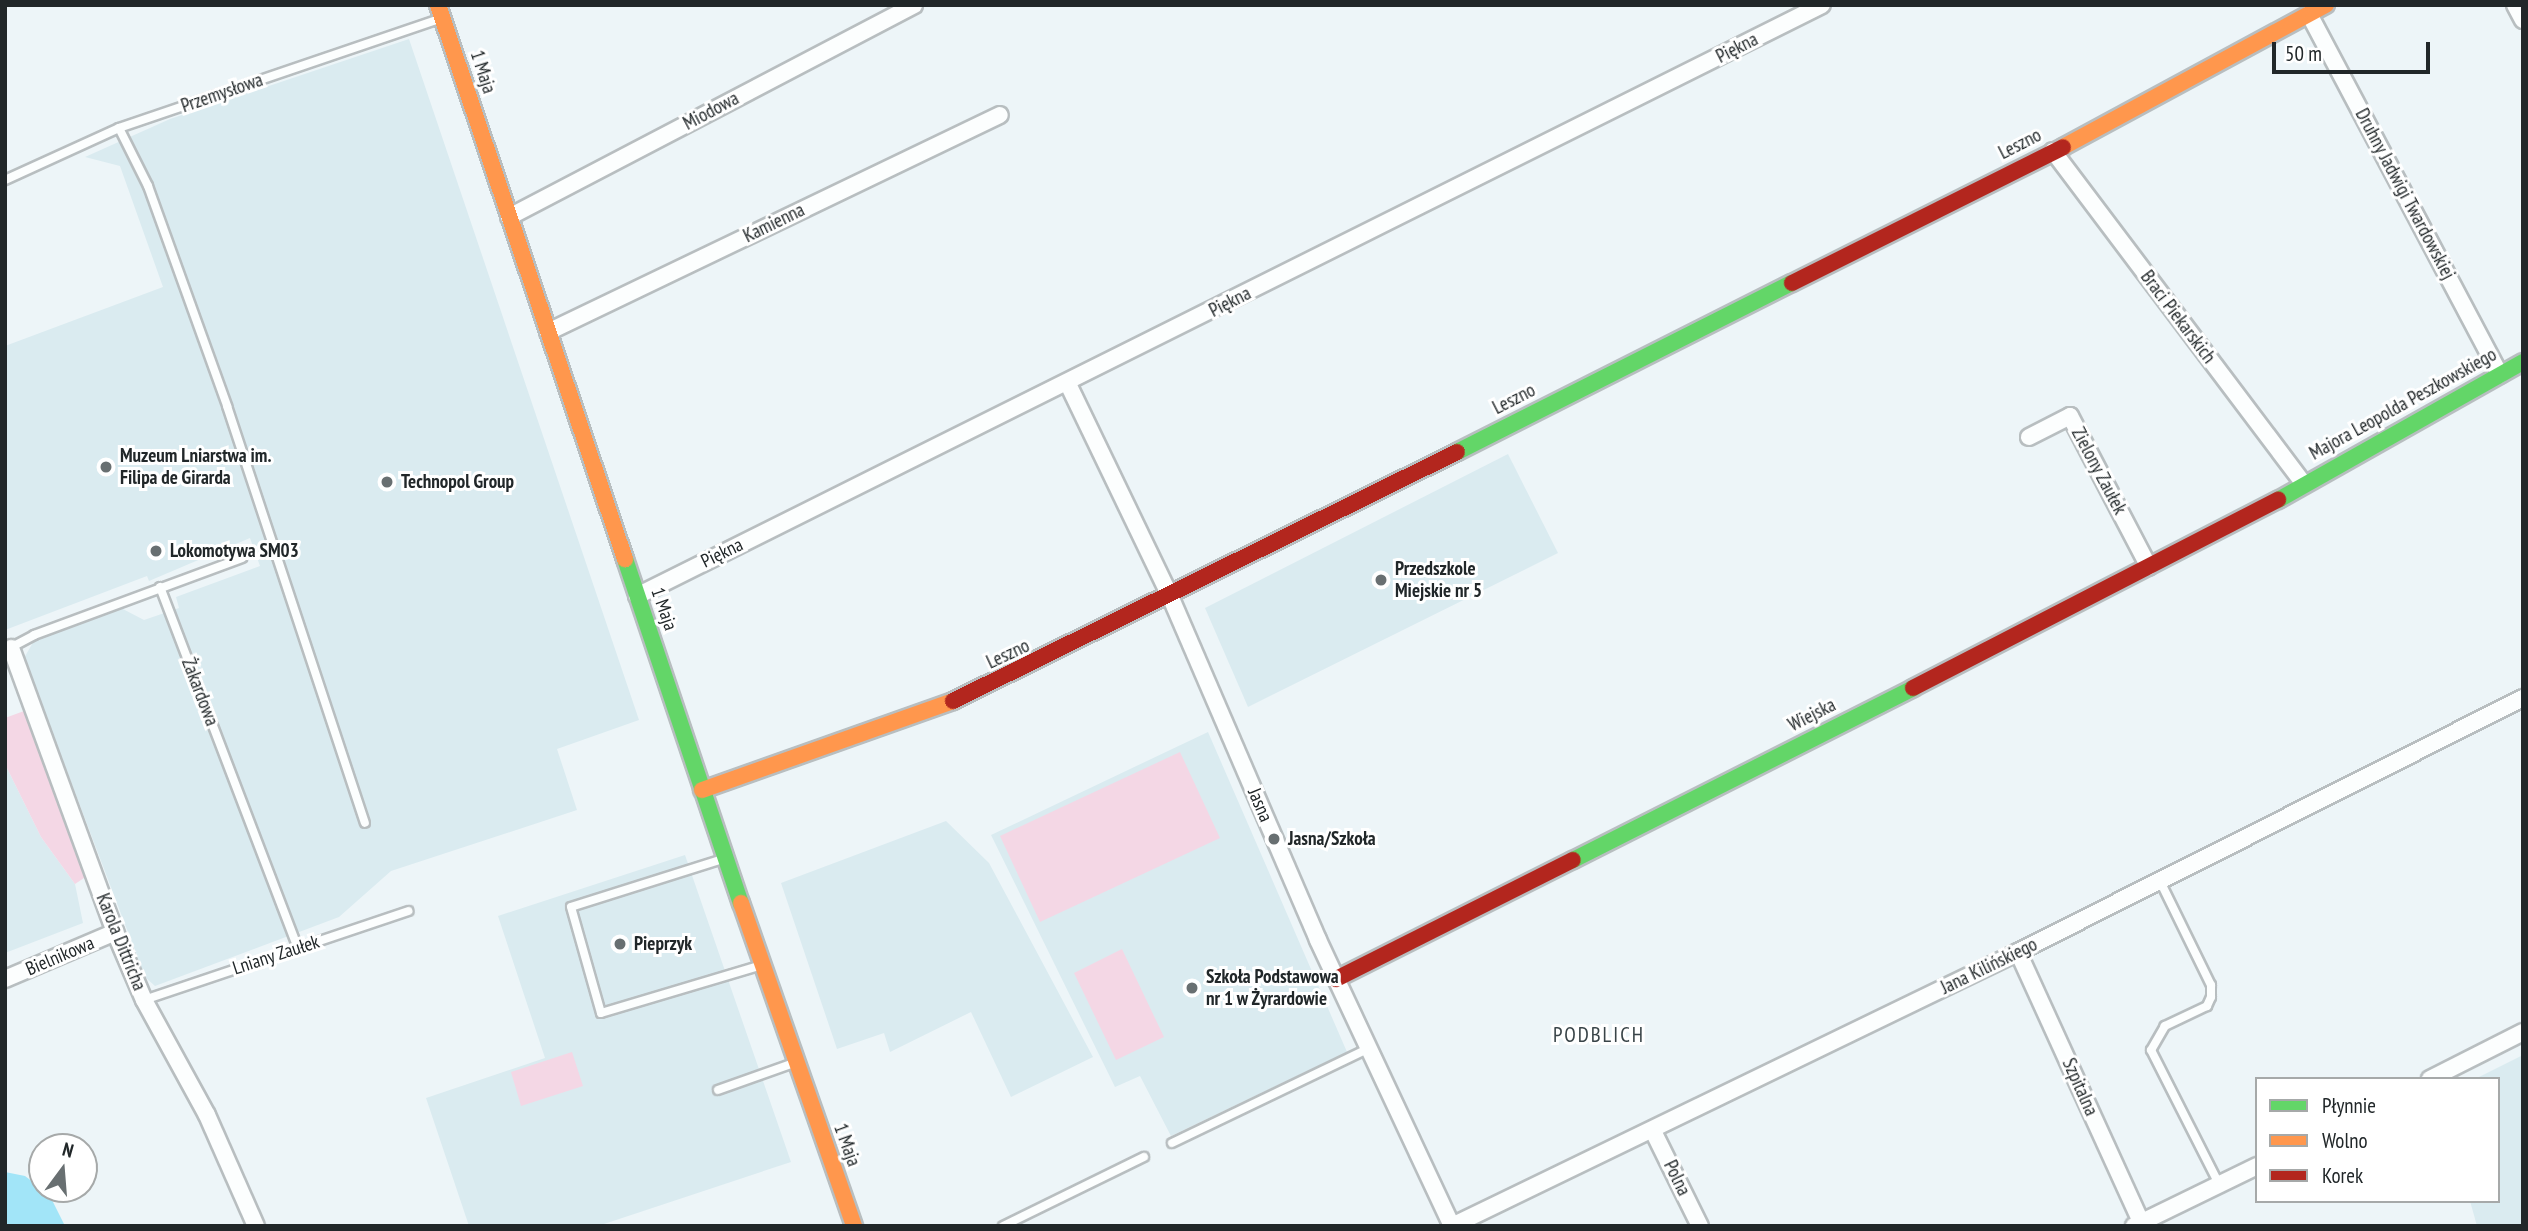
<!DOCTYPE html>
<meta charset="utf-8">
<style>
body{margin:0}
#map{position:relative;width:2528px;height:1231px;overflow:hidden;background:#edf5f8;font-family:"PT Sans Narrow",sans-serif}
div>[style]{position:absolute}
[style*='--x']{left:calc(var(--x)*1px);top:calc(var(--y)*1px);width:calc(var(--w)*1px);rotate:calc(var(--a)*1deg)}
.built>*{inset:0;background:#daebf0}
.green>*{inset:0;background:#f4d7e5}
.water>*{inset:0;background:#a2e5f8}
.roads{filter:drop-shadow(2px 0 #b8bec0) drop-shadow(-2px 0 #b8bec0) drop-shadow(0 2px #b8bec0) drop-shadow(0 -2px #b8bec0)}
.lane>*{height:8px;margin:-4px;padding:0 4px;transform-origin:4px;border-radius:4px;background:#fcfefe}
.street>*{height:16px;margin:-8px;padding:0 8px;transform-origin:8px;border-radius:8px;background:#fcfefe}
.fast>*{height:16px;margin:-8px;padding:0 8px;transform-origin:8px;border-radius:8px;background:#63d668}
.slow>*{height:16px;margin:-8px;padding:0 8px;transform-origin:8px;border-radius:8px;background:#ff974d}
.jam>*{height:16px;margin:-8px;padding:0 8px;transform-origin:8px;border-radius:8px;background:#b3261e}
.dots>*{width:19px;height:19px;translate:-50% -50%;box-sizing:border-box;border:4px solid #fff;border-radius:50%}
span{translate:-50% -50%;white-space:nowrap;text-align:center;line-height:1.15;-webkit-text-stroke:6px #fff;paint-order:stroke}
.street-label{font-size:19px;color:#212729}
.poi-label{font-size:19px;color:#212729;font-weight:700}
.left{translate:0 -50%;text-align:left}
.neighbourhood-label{font-size:21px;color:#394448;letter-spacing:2px}
.frame{position:absolute;inset:0;border:7px solid #212729;pointer-events:none}
.legend{position:absolute;left:2255px;top:1077px;width:245px;height:126px;box-sizing:border-box;background:#fff;border:2px solid #a6a9a9;margin:0;padding:9px 12px;list-style:none;font-size:21px;color:#212729}
.legend li{display:flex;align-items:center;gap:14px;height:35px}
.legend b{width:35px;border:2px solid #a6a9a9}
.north{position:absolute;left:28px;top:1133px;width:70px;height:70px;box-sizing:border-box;background:#fff;border:2px solid #a6a9a9;border-radius:50%;rotate:16deg;font-size:19px;font-weight:700;line-height:28px;text-align:center;color:#212729}
.north::after{content:'';display:block;margin:auto;width:24px;height:32px;background:#686f71;clip-path:polygon(50% 0,100% 100%,50% 72%,0 100%)}
.scale{position:absolute;left:2272px;top:42px;width:158px;height:32px;box-sizing:border-box;border:4px solid #212729;border-top:0;padding-left:9px;font-size:21px;line-height:24px;white-space:nowrap;color:#212729;-webkit-text-stroke:5px #fff;paint-order:stroke}
</style>
<div id="map">
<div class="built">
<i style="clip-path:polygon(409px 39px,639px 720px,557px 749px,577px 810px,391px 871px,339px 917px,155px 986px,145px 977px,24px 658px,35px 639px,119px 607px,144px 620px,179px 608px,176px 597px,260px 566px,250px 538px,149px 581px,147px 576px,5px 630px,5px 346px,163px 287px,120px 166px,85px 157px,170px 119px)"></i>
<i style="clip-path:polygon(1508px 454px,1558px 553px,1248px 707px,1205px 608px)"></i>
<i style="clip-path:polygon(1208px 732px,1347px 1052px,1171px 1136px,1140px 1076px,1115px 1087px,991px 835px)"></i>
<i style="clip-path:polygon(5px 764px,41px 837px,75px 884px,83px 923px,5px 953px)"></i>
<i style="clip-path:polygon(946px 821px,989px 863px,1093px 1057px,1011px 1097px,971px 1012px,890px 1052px,884px 1033px,837px 1049px,781px 883px)"></i>
<i style="clip-path:polygon(685px 855px,791px 1162px,598px 1226px,469px 1226px,426px 1098px,545px 1058px,498px 916px)"></i>
<i style="clip-path:polygon(2523px 1055px,2523px 1226px,2477px 1226px,2470px 1201px,2498px 1201px,2498px 1079px,2475px 1079px)"></i>
</div>
<div class="green">
<i style="clip-path:polygon(24px 711px,87px 876px,75px 884px,41px 837px,5px 764px,5px 718px)"></i>
<i style="clip-path:polygon(1180px 752px,1220px 838px,1040px 922px,1000px 836px)"></i>
<i style="clip-path:polygon(1122px 949px,1164px 1037px,1116px 1060px,1074px 973px)"></i>
<i style="clip-path:polygon(572px 1052px,583px 1086px,521px 1106px,511px 1072px)"></i>
</div>
<div class="water">
<i style="clip-path:polygon(5px 1172px,25px 1176px,49px 1194px,65px 1226px,5px 1226px)"></i>
</div>
<div class="roads">
<div class="lane">
<i style="--x:119;--y:128;--w:65;--a:63.4"></i>
<i style="--x:148;--y:186;--w:234;--a:70.2"></i>
<i style="--x:227;--y:406;--w:439;--a:71.7"></i>
<i style="--x:5;--y:180;--w:125;--a:-24.5"></i>
<i style="--x:119;--y:128;--w:339;--a:-18.8"></i>
<i style="--x:160;--y:587;--w:386;--a:69.1"></i>
<i style="--x:8;--y:649;--w:30;--a:-28"></i>
<i style="--x:34;--y:635;--w:222;--a:-20.3"></i>
<i style="--x:723;--y:859;--w:159;--a:162.5"></i>
<i style="--x:571;--y:907;--w:110;--a:74.2"></i>
<i style="--x:601;--y:1013;--w:165;--a:-16.6"></i>
<i style="--x:2160;--y:881;--w:116;--a:63.9"></i>
<i style="--x:2211;--y:985;--w:12;--a:90"></i>
<i style="--x:2211;--y:997;--w:10;--a:114"></i>
<i style="--x:2207;--y:1006;--w:47;--a:154.5"></i>
<i style="--x:2165;--y:1026;--w:28;--a:120"></i>
<i style="--x:2151;--y:1050;--w:150;--a:63.1"></i>
<i style="--x:144;--y:1000;--w:279;--a:-18.6"></i>
<i style="--x:718;--y:1090;--w:81;--a:-19.6"></i>
<i style="--x:1172;--y:1143;--w:216;--a:-25.7"></i>
<i style="--x:1003;--y:1226;--w:157;--a:-26.1"></i>
</div>
<div class="street">
<i style="--x:2515;--y:5;--w:17;--a:62"></i>
<i style="--x:2309;--y:14;--w:408;--a:62.1"></i>
<i style="--x:2053;--y:151;--w:417;--a:53"></i>
<i style="--x:509;--y:217;--w:457;--a:-27.6"></i>
<i style="--x:548;--y:332;--w:501;--a:-25.65"></i>
<i style="--x:1068;--y:384;--w:235;--a:64.3"></i>
<i style="--x:1170;--y:596;--w:374;--a:66.7"></i>
<i style="--x:1318;--y:940;--w:316;--a:64.9"></i>
<i style="--x:2029;--y:437;--w:46;--a:-27.1"></i>
<i style="--x:2070;--y:416;--w:170;--a:62.4"></i>
<i style="--x:637;--y:596;--w:1324;--a:-26.51"></i>
<i style="--x:11;--y:648;--w:302;--a:69.9"></i>
<i style="--x:115;--y:932;--w:74;--a:66.9"></i>
<i style="--x:144;--y:1000;--w:131;--a:61.3"></i>
<i style="--x:207;--y:1115;--w:121;--a:66.2"></i>
<i style="--x:2018;--y:952;--w:297;--a:65.5"></i>
<i style="--x:5;--y:979;--w:120;--a:-23.1"></i>
<i style="--x:2430;--y:1079;--w:104;--a:-26.8"></i>
<i style="--x:1653;--y:1131;--w:106;--a:63.7"></i>
<i style="--x:1452;--y:1226;--w:629;--a:-25.83"></i>
<i style="--x:2018;--y:952;--w:565;--a:-26.7"></i>
<i style="--x:2134;--y:1226;--w:137;--a:-26"></i>
</div>
<div class="fast">
<i style="--x:1457;--y:452;--w:375;--a:-26.8"></i>
<i style="--x:2278;--y:500;--w:281;--a:-29.4"></i>
<i style="--x:625;--y:559;--w:363;--a:71.4"></i>
<i style="--x:1573;--y:860;--w:381;--a:-26.8"></i>
</div>
<div class="slow">
<i style="--x:438;--y:5;--w:585;--a:71.35"></i>
<i style="--x:2063;--y:147;--w:299;--a:-28.4"></i>
<i style="--x:702;--y:790;--w:266;--a:-19.5"></i>
<i style="--x:741;--y:903;--w:342;--a:70.7"></i>
</div>
<div class="jam">
<i style="--x:1792;--y:283;--w:303;--a:-26.6"></i>
<i style="--x:1913;--y:688;--w:411;--a:-27.3"></i>
<i style="--x:953;--y:701;--w:562;--a:-26.29"></i>
<i style="--x:1336;--y:979;--w:265;--a:-26.7"></i>
</div>
</div>
<div class="dots">
<i style="left:106px;top:467px;background:#686f71"></i>
<i style="left:387px;top:482px;background:#686f71"></i>
<i style="left:156px;top:551px;background:#686f71"></i>
<i style="left:1381px;top:580px;background:#686f71"></i>
<i style="left:1274px;top:839px;background:#686f71"></i>
<i style="left:620px;top:944px;background:#686f71"></i>
<i style="left:1192px;top:988px;background:#686f71"></i>
</div>
<div class="street-label">
<span style="left:1737px;top:48px;rotate:-27deg">Piękna</span>
<span style="left:483px;top:72px;rotate:72deg">1 Maja</span>
<span style="left:222px;top:93px;rotate:-19deg">Przemysłowa</span>
<span style="left:711px;top:111px;rotate:-28deg">Miodowa</span>
<span style="left:2020px;top:144px;rotate:-27deg">Leszno</span>
<span style="left:2405px;top:194px;rotate:62deg">Druhny Jadwigi Twardowskiej</span>
<span style="left:774px;top:223px;rotate:-26deg">Kamienna</span>
<span style="left:1230px;top:302px;rotate:-27deg">Piękna</span>
<span style="left:2178px;top:317px;rotate:53deg">Braci Piekarskich</span>
<span style="left:1514px;top:399px;rotate:-27deg">Leszno</span>
<span style="left:2403px;top:404px;rotate:-29deg">Majora Leopolda Peszkowskiego</span>
<span style="left:2099px;top:471px;rotate:62deg">Zielony Zaułek</span>
<span style="left:722px;top:553px;rotate:-26deg">Piękna</span>
<span style="left:664px;top:609px;rotate:71deg">1 Maja</span>
<span style="left:1008px;top:654px;rotate:-25deg">Leszno</span>
<span style="left:200px;top:692px;rotate:69deg">Żakardowa</span>
<span style="left:1812px;top:715px;rotate:-27deg">Wiejska</span>
<span style="left:1260px;top:805px;rotate:67deg">Jasna</span>
<span style="left:121px;top:942px;rotate:68deg">Karola Dittricha</span>
<span style="left:276px;top:955px;rotate:-18deg">Lniany Zaułek</span>
<span style="left:60px;top:956px;rotate:-23deg">Bielnikowa</span>
<span style="left:1989px;top:966px;rotate:-26deg">Jana Kilińskiego</span>
<span style="left:2080px;top:1087px;rotate:66deg">Szpitalna</span>
<span style="left:847px;top:1145px;rotate:70deg">1 Maja</span>
<span style="left:1677px;top:1178px;rotate:64deg">Polna</span>
</div>
<div class="poi-label">
<span class="left" style="left:120px;top:467px">Muzeum Lniarstwa im.<br>Filipa de Girarda</span>
<span class="left" style="left:401px;top:482px">Technopol Group</span>
<span class="left" style="left:170px;top:551px">Lokomotywa SM03</span>
<span class="left" style="left:1395px;top:580px">Przedszkole<br>Miejskie nr 5</span>
<span class="left" style="left:1288px;top:839px">Jasna/Szkoła</span>
<span class="left" style="left:634px;top:944px">Pieprzyk</span>
<span class="left" style="left:1206px;top:988px">Szkoła Podstawowa<br>nr 1 w Żyrardowie</span>
</div>
<div class="neighbourhood-label">
<span style="left:1599px;top:1035px">PODBLICH</span>
</div>
<div class="frame"></div>
<ul class="legend">
<li><b style="height:9px;background:#63d668"></b>Płynnie</li>
<li><b style="height:9px;background:#ff974d"></b>Wolno</li>
<li><b style="height:9px;background:#b3261e"></b>Korek</li>
</ul>
<div class="north">N</div>
<div class="scale">50 m</div>
</div>
